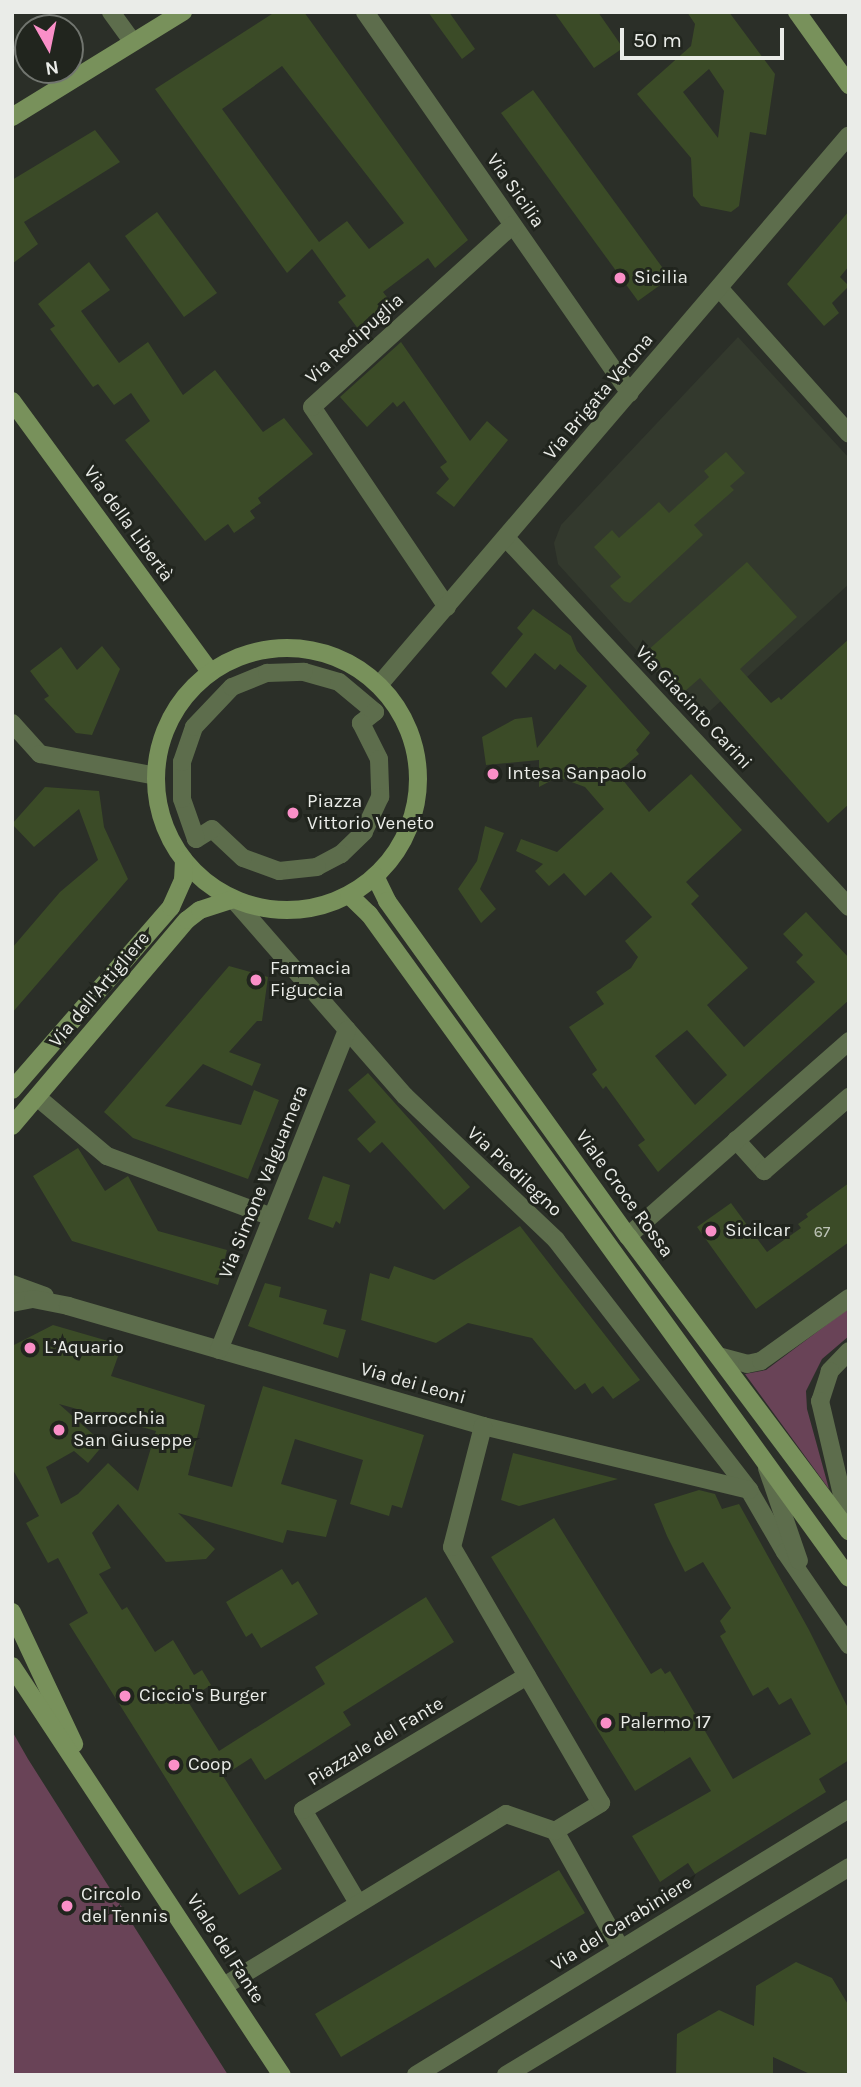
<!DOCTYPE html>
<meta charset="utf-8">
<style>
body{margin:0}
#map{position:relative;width:861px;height:2087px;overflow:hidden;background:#2b2f28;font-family:Karla,sans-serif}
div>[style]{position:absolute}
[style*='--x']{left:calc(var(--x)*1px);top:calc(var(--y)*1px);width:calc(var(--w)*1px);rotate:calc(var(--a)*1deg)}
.built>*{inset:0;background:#33392d}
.green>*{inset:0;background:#694357}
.building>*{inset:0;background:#3b4b27}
.street>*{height:18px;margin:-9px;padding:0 9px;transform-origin:9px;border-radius:9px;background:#5d6d4c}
.secondary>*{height:18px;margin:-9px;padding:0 9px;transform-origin:9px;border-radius:9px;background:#78915b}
.secondary>.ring{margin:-9px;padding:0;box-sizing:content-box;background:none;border:18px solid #78915b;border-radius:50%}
.dots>*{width:19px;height:19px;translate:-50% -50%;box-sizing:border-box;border:4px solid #21251e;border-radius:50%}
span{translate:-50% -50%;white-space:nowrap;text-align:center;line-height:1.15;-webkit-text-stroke:6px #21251e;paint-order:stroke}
.number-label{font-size:16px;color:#bec4b8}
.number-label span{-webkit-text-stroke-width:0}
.street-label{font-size:19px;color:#eaece8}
.poi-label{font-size:19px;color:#eaece8}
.left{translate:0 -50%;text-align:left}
.frame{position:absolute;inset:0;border:14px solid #eaece8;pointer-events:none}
.north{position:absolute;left:14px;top:14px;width:70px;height:70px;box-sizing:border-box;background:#21251e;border:2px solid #71756f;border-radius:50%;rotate:171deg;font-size:19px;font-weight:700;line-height:28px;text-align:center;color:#eaece8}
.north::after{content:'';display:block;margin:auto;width:24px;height:32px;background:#fa8fc8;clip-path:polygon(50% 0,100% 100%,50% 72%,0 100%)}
.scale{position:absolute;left:620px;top:28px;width:164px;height:32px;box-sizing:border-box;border:4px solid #eaece8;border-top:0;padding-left:9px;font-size:21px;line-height:24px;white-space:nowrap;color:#eaece8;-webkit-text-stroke:5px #21251e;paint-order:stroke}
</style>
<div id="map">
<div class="built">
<i style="clip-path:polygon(738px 337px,849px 458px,849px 584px,700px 720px,558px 564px,554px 543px,561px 525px)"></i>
</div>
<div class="green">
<i style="clip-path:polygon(849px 1308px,849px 1336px,822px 1359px,806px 1391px,807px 1409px,829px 1489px,745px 1374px,766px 1370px)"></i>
<i style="clip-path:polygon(12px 1731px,28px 1759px,228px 2075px,12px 2075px)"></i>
</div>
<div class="building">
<i style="clip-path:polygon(evenodd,275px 12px,304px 12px,468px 240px,435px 268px,428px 258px,383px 292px,396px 309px,362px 334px,338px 302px,346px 296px,312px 249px,287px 273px,155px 89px,275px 12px,282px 66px,404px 223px,369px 249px,347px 221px,319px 242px,222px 109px,282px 66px)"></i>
<i style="clip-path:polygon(428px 12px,449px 12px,475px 49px,462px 59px)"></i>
<i style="clip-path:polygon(554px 12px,598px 12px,623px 48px,594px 68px)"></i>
<i style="clip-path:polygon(evenodd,687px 12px,729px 12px,775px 74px,766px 135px,750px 132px,739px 206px,731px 212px,701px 206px,693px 196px,691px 158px,637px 94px,691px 46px,695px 24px,687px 12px,709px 69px,724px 91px,718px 138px,683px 92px,709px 69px)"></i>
<i style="clip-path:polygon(533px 90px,670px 278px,638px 301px,501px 113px)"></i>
<i style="clip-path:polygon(95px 130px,120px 162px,24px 222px,38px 244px,12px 264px,12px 180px)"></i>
<i style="clip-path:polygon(849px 211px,849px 266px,840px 277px,849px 286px,832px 303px,839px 313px,824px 326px,787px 284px)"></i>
<i style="clip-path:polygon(157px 212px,217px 293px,184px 317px,125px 236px)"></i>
<i style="clip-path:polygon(89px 262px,110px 290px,81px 311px,119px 363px,148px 342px,183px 395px,215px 370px,263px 432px,284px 418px,313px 454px,258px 498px,261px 503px,250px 511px,255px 518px,234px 533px,228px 524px,205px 541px,125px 440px,150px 421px,131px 393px,114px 405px,98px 384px,93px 387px,50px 329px,55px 326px,38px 304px)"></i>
<i style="clip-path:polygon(401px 342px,470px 441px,487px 421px,508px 440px,454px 507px,436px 493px,449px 479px,440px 467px,447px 462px,404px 401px,397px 407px,393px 402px,367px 427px,340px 397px)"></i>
<i style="clip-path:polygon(726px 452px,745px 473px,730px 486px,734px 490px,694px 525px,703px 535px,630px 603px,624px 601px,610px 586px,621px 577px,594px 547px,612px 530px,619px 538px,659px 502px,669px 513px,709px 477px,704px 471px)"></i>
<i style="clip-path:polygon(747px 562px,797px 617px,740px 669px,771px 703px,779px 697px,781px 700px,849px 639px,849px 804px,828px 823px,700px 678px,684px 692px,647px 651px)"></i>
<i style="clip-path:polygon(evenodd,533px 609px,571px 636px,577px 651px,650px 733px,636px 750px,639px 754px,617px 773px,649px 812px,691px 774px,742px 830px,686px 882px,699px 896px,691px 904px,748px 968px,707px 1005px,744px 1047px,815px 982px,796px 962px,803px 955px,783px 934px,806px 912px,849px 958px,849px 1000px,658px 1172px,638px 1145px,645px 1140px,606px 1086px,603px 1089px,592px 1074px,597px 1070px,569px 1027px,604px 1004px,596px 992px,631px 968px,638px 957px,625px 941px,652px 917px,611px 872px,585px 896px,564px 873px,549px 886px,535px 871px,543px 864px,516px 851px,521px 839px,557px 852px,604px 809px,585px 787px,558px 777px,539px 787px,539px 760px,486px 765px,482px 737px,515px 719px,532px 717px,537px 748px,587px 686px,560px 664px,555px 670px,535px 653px,506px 688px,491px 673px,523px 634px,517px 628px,533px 609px,687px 1030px,727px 1075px,695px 1105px,655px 1056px,687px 1030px)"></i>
<i style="clip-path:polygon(102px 646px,120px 669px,92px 735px,76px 733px,44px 699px,49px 696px,30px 671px,61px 647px,77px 670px)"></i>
<i style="clip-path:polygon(45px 787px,99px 791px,104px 827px,128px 879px,12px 1013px,12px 948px,60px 892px,98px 860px,79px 809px,34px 847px,12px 824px)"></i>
<i style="clip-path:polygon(485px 826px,504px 833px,480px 889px,496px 909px,481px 923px,458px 889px,477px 861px)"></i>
<i style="clip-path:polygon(229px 966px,268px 977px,262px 1021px,257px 1021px,229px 1052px,261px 1064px,252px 1086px,203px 1064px,165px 1106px,241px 1125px,254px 1090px,279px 1100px,248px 1179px,133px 1138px,104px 1112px)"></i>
<i style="clip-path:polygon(368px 1073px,470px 1187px,444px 1210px,382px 1142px,370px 1153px,357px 1139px,376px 1122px,348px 1090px)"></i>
<i style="clip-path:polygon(78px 1148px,105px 1191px,128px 1176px,158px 1231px,227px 1250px,218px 1285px,72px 1241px,33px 1176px)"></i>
<i style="clip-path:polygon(323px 1176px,350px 1185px,340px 1224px,336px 1221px,333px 1228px,308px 1219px)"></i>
<i style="clip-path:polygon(849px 1183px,849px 1242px,756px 1309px,697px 1227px,731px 1203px,767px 1252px,801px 1228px,798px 1224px,808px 1217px,806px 1214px)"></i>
<i style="clip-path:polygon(520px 1226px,640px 1380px,613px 1399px,603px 1386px,592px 1394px,585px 1383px,575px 1390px,532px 1338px,468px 1323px,436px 1343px,361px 1320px,370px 1273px,389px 1279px,394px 1266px,434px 1280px)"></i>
<i style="clip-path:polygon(265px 1283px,281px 1287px,279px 1297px,327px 1310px,323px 1324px,346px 1330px,338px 1358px,248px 1326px)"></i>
<i style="clip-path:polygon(evenodd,53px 1325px,122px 1345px,111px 1376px,205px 1405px,188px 1475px,232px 1487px,263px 1386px,424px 1435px,402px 1508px,392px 1505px,389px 1516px,350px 1504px,363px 1460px,295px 1439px,281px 1484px,337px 1500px,326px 1537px,287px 1530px,283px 1543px,178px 1513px,215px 1549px,206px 1559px,166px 1562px,118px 1504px,92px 1533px,111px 1568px,99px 1574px,122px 1610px,127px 1607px,155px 1652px,173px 1640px,194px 1675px,202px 1670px,211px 1685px,187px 1700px,219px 1751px,325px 1684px,315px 1667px,426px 1597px,454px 1642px,343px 1712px,351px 1725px,265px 1780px,251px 1758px,223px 1776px,282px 1869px,239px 1895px,69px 1624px,88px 1613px,58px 1558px,48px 1563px,26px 1523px,39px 1516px,12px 1468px,12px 1346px,53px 1325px,59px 1404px,156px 1431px,138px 1491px,108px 1463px,78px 1494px,61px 1504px,46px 1467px,74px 1451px,88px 1463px,104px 1444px,59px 1404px)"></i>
<i style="clip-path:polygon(513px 1453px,618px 1479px,519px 1506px,501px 1500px)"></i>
<i style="clip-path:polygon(699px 1490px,715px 1494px,722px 1509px,739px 1504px,809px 1630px,849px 1710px,849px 1760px,819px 1779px,826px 1792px,695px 1874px,688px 1863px,660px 1882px,632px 1836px,711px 1791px,690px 1757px,635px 1791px,491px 1557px,554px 1518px,651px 1674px,661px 1668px,665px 1674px,670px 1671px,733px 1779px,811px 1734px,791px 1698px,779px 1705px,768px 1687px,753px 1696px,720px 1636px,726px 1632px,720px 1621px,731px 1608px,703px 1562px,685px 1572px,667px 1536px,654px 1504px)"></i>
<i style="clip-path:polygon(282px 1569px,292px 1585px,298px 1581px,318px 1614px,261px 1648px,252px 1633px,246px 1637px,226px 1602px)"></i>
<i style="clip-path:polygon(559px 1870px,585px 1913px,341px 2057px,315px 2014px)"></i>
<i style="clip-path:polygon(796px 1962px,832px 1978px,849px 2006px,849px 2075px,812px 2075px,773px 2057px,773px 2075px,676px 2075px,677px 2034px,719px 2010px,754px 2026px,756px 1986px)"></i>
</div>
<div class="street">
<i style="--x:111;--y:12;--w:37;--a:54"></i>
<i style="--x:365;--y:12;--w:464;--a:55.2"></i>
<i style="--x:719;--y:288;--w:195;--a:48.3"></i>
<i style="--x:506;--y:538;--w:504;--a:47.09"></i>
<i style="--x:447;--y:607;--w:241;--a:-124"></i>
<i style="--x:312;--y:407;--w:271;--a:-42.2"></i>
<i style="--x:304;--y:672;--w:36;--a:16"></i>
<i style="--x:339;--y:682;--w:47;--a:39.8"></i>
<i style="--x:375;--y:712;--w:18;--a:142"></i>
<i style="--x:361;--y:723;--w:40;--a:63.4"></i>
<i style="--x:379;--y:759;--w:38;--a:88"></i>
<i style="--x:380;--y:797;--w:38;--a:115"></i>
<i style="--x:364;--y:832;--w:32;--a:136"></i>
<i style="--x:341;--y:854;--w:27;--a:152"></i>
<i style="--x:317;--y:867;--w:38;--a:174"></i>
<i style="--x:279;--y:871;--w:38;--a:-160"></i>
<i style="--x:243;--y:858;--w:42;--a:-136.9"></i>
<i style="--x:212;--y:829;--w:19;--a:148"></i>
<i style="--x:196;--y:839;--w:42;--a:-109.3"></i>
<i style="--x:182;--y:799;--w:37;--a:-90"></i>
<i style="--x:182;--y:762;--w:37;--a:-71"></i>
<i style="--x:194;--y:727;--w:55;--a:-46.5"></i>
<i style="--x:232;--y:687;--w:38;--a:-22"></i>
<i style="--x:267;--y:673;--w:37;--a:-2"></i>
<i style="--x:379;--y:685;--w:723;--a:-49.48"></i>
<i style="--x:12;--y:723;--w:42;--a:47.9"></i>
<i style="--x:40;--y:754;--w:118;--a:10.7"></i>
<i style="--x:233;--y:899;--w:262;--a:48.9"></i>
<i style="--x:405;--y:1096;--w:209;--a:43.6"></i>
<i style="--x:556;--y:1240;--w:316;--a:52.3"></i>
<i style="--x:749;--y:1490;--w:72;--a:59.9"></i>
<i style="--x:785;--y:1552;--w:113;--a:55.5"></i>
<i style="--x:37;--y:1097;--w:92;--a:40.1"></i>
<i style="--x:107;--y:1156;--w:176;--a:20.3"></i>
<i style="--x:736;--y:1140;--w:42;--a:47.9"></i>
<i style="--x:764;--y:1171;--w:113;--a:-41"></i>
<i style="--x:628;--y:1236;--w:295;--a:-41.4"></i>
<i style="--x:12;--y:1284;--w:35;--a:20"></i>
<i style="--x:12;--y:1303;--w:21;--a:-11"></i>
<i style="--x:33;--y:1299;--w:36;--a:11"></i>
<i style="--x:68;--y:1306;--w:432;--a:16.1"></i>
<i style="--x:483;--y:1426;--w:274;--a:13.5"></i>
<i style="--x:219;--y:1350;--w:345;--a:-68.2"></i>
<i style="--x:849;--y:1351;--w:28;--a:134"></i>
<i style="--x:830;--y:1371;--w:32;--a:108"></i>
<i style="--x:820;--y:1401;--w:127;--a:76.8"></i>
<i style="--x:718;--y:1356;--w:30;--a:15"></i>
<i style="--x:747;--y:1364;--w:14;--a:-12"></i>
<i style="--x:761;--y:1361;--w:108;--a:-35.6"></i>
<i style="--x:767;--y:1468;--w:98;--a:71"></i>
<i style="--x:555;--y:1831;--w:135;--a:60.8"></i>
<i style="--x:358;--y:1903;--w:108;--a:-120.6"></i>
<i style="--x:303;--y:1810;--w:261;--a:-30.9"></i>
<i style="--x:224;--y:1986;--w:330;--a:-31.4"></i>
<i style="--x:506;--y:1814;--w:52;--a:19.1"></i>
<i style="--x:555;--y:1831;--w:54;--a:-31.3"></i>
<i style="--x:601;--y:1803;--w:296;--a:-120.2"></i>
<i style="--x:452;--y:1547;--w:125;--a:-75.6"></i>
<i style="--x:416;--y:2075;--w:508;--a:-31.56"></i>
<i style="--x:506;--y:2075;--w:401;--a:-31.2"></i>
</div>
<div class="secondary">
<i style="--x:797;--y:12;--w:90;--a:54.5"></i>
<i style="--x:12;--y:117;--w:201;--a:-31.6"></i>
<i style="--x:12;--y:401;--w:336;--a:53.8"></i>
<i class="ring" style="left:156px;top:648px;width:244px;height:244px"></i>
<i style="--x:375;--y:876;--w:28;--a:64"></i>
<i style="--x:387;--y:901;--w:413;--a:54.3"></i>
<i style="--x:628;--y:1236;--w:369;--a:53.2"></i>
<i style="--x:349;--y:895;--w:28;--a:44"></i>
<i style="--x:369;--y:914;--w:819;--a:54.14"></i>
<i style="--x:12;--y:1090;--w:242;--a:-49"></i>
<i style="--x:171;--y:907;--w:30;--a:-66"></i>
<i style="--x:183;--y:880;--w:20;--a:-87"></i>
<i style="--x:12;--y:1126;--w:270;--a:-49.7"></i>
<i style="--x:187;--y:920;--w:16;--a:-38"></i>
<i style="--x:200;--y:910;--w:35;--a:-18"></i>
<i style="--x:12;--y:1612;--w:146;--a:64.8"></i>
<i style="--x:12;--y:1666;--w:490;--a:56.6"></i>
</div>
<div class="dots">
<i style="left:620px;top:278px;background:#fa8fc8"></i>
<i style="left:493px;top:774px;background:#fa8fc8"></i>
<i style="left:293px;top:813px;background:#fa8fc8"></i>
<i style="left:256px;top:980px;background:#fa8fc8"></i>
<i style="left:711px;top:1231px;background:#fa8fc8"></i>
<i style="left:30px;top:1348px;background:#fa8fc8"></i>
<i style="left:59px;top:1430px;background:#fa8fc8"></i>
<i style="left:125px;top:1696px;background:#fa8fc8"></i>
<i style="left:606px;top:1723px;background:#fa8fc8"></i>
<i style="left:174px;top:1765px;background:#fa8fc8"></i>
<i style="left:67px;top:1906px;background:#fa8fc8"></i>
</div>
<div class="number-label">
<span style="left:822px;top:1232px">67</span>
</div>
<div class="street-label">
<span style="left:515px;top:191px;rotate:55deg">Via Sicilia</span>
<span style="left:355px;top:339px;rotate:-42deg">Via Redipuglia</span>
<span style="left:599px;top:397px;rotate:-50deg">Via Brigata Verona</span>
<span style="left:128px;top:524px;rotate:54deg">Via della Libertà</span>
<span style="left:693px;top:708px;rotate:47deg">Via Giacinto Carini</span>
<span style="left:100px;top:990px;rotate:-50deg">Via dell'Artigliere</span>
<span style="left:514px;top:1172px;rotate:43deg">Via Piedilegno</span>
<span style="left:264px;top:1182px;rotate:-68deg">Via Simone Valguarnera</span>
<span style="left:624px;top:1194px;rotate:54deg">Viale Croce Rossa</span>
<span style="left:413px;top:1384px;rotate:16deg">Via dei Leoni</span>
<span style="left:376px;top:1742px;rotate:-31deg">Piazzale del Fante</span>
<span style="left:622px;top:1924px;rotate:-32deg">Via del Carabiniere</span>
<span style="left:225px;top:1949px;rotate:57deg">Viale del Fante</span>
</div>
<div class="poi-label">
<span class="left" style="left:634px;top:278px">Sicilia</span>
<span class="left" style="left:507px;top:774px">Intesa Sanpaolo</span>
<span class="left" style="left:307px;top:813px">Piazza<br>Vittorio Veneto</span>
<span class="left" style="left:270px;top:980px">Farmacia<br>Figuccia</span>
<span class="left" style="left:725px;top:1231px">Sicilcar</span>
<span class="left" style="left:44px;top:1348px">L’Aquario</span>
<span class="left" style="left:73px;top:1430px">Parrocchia<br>San Giuseppe</span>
<span class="left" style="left:139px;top:1696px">Ciccio's Burger</span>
<span class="left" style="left:620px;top:1723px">Palermo 17</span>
<span class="left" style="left:188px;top:1765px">Coop</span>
<span class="left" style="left:81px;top:1906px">Circolo<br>del Tennis</span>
</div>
<div class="frame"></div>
<div class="north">N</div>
<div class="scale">50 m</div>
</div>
